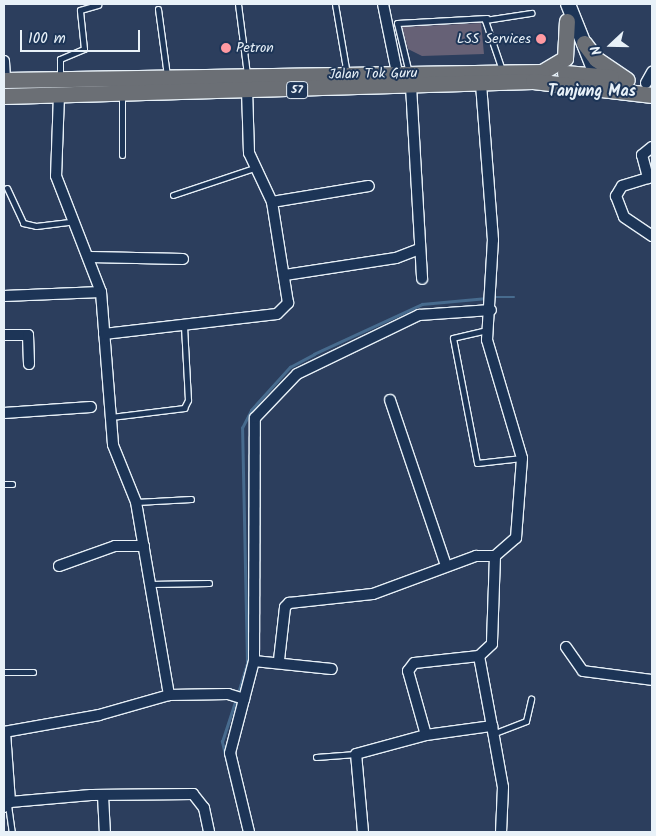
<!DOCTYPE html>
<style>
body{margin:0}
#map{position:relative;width:656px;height:836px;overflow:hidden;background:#2c3e5d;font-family:Kalam,sans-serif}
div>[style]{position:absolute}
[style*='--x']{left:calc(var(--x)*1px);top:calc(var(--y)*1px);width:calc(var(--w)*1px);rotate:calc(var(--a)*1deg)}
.stream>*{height:2.5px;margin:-1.25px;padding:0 1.25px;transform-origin:1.25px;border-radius:1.25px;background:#476b8e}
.building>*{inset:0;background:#666176}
.roads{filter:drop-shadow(1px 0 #e8f1f8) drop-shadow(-1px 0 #e8f1f8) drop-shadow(0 1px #e8f1f8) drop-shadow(0 -1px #e8f1f8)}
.lane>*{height:5px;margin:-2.5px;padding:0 2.5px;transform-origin:2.5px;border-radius:2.5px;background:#1d3557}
.street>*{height:10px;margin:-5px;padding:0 5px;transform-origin:5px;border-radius:5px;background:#1d3557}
.secondary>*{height:14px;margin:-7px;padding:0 7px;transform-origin:7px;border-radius:7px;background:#1d3557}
.primary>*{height:15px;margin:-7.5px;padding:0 7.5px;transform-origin:7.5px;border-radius:7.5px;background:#6b6f75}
.dots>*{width:14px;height:14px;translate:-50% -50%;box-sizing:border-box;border:2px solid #1d3557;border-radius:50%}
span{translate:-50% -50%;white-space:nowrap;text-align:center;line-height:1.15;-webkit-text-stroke:4px #1d3557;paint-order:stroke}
.shield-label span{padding:1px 4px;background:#1d3557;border:1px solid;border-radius:4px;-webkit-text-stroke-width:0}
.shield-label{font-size:12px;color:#e8f1f8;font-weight:700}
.poi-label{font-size:14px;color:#e8f1f8}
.right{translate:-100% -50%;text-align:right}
.left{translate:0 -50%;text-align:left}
.street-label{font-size:14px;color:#e8f1f8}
.quarter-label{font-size:16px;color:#e8f1f8;font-weight:700}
.frame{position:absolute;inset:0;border:5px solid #e8f1f8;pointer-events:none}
.north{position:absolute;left:586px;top:20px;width:50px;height:50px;-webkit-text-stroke:4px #1d3557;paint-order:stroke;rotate:249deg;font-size:14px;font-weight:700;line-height:20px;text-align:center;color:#e8f1f8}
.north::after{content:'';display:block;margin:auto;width:18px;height:22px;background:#e8f1f8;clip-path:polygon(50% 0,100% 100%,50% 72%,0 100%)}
.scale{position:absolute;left:20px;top:30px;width:120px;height:22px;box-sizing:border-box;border:2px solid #e8f1f8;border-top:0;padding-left:6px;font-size:15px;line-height:18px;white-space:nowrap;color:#e8f1f8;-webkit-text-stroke:4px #1d3557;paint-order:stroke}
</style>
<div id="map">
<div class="stream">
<i style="--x:493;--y:297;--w:21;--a:0"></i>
<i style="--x:238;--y:693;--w:31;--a:-73"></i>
<i style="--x:247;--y:663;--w:235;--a:-91.2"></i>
<i style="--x:242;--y:428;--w:20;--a:-63"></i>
<i style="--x:251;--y:410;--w:58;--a:-47.8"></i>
<i style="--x:290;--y:367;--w:27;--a:-28"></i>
<i style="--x:314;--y:354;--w:119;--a:-24.8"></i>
<i style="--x:422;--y:304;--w:65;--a:-5.3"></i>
<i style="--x:235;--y:797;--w:57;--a:-103.3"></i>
<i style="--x:222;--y:742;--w:45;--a:-72"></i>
</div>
<div class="building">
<i style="clip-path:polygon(481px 23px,484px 54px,422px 56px,408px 49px,402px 27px)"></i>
</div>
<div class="roads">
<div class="lane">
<i style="--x:238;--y:4;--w:71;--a:82.7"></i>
<i style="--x:335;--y:4;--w:71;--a:80.3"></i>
<i style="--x:158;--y:9;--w:68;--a:82.3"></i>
<i style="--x:502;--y:70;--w:53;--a:-108.8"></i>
<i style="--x:485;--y:20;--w:47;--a:-8.7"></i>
<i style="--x:409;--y:73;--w:51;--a:-103.5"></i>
<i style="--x:397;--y:23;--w:90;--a:-3.2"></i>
<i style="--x:60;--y:78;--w:19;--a:-90"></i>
<i style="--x:60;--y:59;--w:26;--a:-23"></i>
<i style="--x:84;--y:49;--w:39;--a:-96"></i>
<i style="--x:80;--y:10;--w:19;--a:-16"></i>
<i style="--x:122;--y:155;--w:62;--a:-90"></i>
<i style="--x:7;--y:188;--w:38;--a:65"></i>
<i style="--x:23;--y:223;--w:13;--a:13"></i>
<i style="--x:36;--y:226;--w:38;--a:-7"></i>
<i style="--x:173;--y:195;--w:85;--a:-18.4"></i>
<i style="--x:487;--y:330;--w:35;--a:167"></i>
<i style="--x:453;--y:338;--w:127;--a:79.1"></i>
<i style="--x:477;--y:463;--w:45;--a:-6.3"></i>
<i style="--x:111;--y:417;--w:74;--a:-7"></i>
<i style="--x:184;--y:408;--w:9;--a:-63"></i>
<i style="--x:188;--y:400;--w:73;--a:-93.1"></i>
<i style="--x:4;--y:484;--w:8;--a:0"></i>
<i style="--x:136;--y:502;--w:55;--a:-3.1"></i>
<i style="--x:150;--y:584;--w:59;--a:-1"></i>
<i style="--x:4;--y:672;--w:29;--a:0"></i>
<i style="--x:495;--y:733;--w:33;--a:-21"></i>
<i style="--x:526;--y:721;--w:23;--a:-77"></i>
<i style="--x:316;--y:757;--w:40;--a:-4.3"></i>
<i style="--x:8;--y:805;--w:27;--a:82"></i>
</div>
<div class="street">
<i style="--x:383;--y:4;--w:70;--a:78.5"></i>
<i style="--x:4;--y:61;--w:19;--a:87"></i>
<i style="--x:646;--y:83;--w:13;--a:-61"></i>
<i style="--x:411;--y:86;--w:193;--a:86.7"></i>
<i style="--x:59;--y:95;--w:81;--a:92.1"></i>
<i style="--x:56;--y:176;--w:124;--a:68.8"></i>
<i style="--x:101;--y:292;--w:153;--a:85.5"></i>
<i style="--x:113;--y:445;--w:61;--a:68"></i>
<i style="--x:136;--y:502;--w:196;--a:80.3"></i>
<i style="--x:652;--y:147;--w:13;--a:141"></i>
<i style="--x:642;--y:155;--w:24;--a:75"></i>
<i style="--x:648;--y:178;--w:27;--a:163"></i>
<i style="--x:622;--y:186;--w:12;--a:121"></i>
<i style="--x:616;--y:196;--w:22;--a:69"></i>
<i style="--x:624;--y:217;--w:34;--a:34"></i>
<i style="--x:272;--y:202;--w:98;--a:-9.4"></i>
<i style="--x:90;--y:257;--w:93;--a:1.2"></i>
<i style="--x:285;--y:275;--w:112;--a:-8.7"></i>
<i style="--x:396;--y:258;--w:25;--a:-21"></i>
<i style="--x:4;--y:296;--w:97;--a:-2.4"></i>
<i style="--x:104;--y:334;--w:174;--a:-6.6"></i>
<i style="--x:277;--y:314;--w:16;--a:-45"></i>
<i style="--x:288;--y:303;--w:102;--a:-99"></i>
<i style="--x:272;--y:202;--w:54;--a:-115.1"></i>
<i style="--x:249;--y:153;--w:62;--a:-91.8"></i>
<i style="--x:4;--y:335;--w:24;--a:0"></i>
<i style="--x:28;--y:335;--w:29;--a:88"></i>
<i style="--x:390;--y:400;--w:174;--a:71.3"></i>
<i style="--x:4;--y:413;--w:87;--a:-3.9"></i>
<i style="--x:495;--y:556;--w:88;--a:92"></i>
<i style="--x:492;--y:644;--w:18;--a:137"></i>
<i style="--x:479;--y:656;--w:65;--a:173.9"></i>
<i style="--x:414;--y:663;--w:10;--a:127"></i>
<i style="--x:408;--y:671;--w:66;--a:74.3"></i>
<i style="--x:426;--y:735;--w:67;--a:-7.8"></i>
<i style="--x:492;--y:726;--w:62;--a:79.8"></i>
<i style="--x:503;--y:787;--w:45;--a:92.5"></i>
<i style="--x:59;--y:566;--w:59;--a:-19.7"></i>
<i style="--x:115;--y:546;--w:29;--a:0"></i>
<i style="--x:566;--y:647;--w:29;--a:55"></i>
<i style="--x:583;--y:671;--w:70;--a:7.4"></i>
<i style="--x:479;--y:656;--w:71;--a:79.5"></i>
<i style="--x:279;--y:660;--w:53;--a:-83.5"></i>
<i style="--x:285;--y:607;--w:6;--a:-45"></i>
<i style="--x:289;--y:603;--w:84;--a:-6.1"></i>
<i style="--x:373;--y:594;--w:110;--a:-20.3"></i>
<i style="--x:476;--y:556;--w:19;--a:0"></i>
<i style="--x:495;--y:556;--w:28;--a:-41"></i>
<i style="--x:516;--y:538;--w:80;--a:-85.7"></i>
<i style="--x:522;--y:458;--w:123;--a:-106.5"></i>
<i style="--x:487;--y:340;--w:100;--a:-86.6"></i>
<i style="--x:493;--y:240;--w:157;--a:-94.4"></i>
<i style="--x:254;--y:661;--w:78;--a:5.9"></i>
<i style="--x:4;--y:732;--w:97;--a:-10.1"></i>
<i style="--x:99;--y:715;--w:73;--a:-15.9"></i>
<i style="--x:169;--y:695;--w:59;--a:-1"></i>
<i style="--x:228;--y:694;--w:17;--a:17"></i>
<i style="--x:5;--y:732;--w:70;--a:85.9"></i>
<i style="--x:103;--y:796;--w:36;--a:87"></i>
<i style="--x:4;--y:807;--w:8;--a:-40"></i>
<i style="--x:10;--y:802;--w:81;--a:-4.9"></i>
<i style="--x:91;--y:795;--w:102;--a:-0.6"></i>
<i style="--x:193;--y:794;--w:18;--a:52"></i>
<i style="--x:204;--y:808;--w:25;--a:78"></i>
<i style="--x:249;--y:832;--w:81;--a:-103.5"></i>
<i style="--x:230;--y:753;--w:95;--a:-75.4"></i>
<i style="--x:254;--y:661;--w:243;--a:-89.8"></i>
<i style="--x:255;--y:418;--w:61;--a:-46.3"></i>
<i style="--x:297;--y:374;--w:136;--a:-25.8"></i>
<i style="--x:419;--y:315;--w:72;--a:-4"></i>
<i style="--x:363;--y:832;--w:78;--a:-95.1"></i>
<i style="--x:356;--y:754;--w:73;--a:-15.2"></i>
</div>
<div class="secondary">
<i style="--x:568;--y:4;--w:86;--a:68.2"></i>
</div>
<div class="primary">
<i style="--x:584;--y:43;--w:20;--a:53"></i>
<i style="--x:596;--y:59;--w:37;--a:34"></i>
<i style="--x:542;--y:72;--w:27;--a:-31"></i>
<i style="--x:565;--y:58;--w:37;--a:-87"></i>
<i style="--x:565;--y:73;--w:46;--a:5"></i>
<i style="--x:4;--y:80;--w:538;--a:-0.85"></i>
<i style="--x:4;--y:96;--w:529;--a:-1.62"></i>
<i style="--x:533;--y:81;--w:120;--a:6.7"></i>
</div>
</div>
<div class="dots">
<i style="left:541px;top:39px;background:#ff9aa2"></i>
<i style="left:226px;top:48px;background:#ff9aa2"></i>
</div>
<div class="shield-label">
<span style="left:297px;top:90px">57</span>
</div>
<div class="poi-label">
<span class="right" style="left:531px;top:39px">LSS Services</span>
<span class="left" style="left:236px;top:48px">Petron</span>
</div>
<div class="street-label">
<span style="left:373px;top:74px;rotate:-1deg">Jalan Tok Guru</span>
</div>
<div class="quarter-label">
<span style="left:592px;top:92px">Tanjung Mas</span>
</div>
<div class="frame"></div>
<div class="north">N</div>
<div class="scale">100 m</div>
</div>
